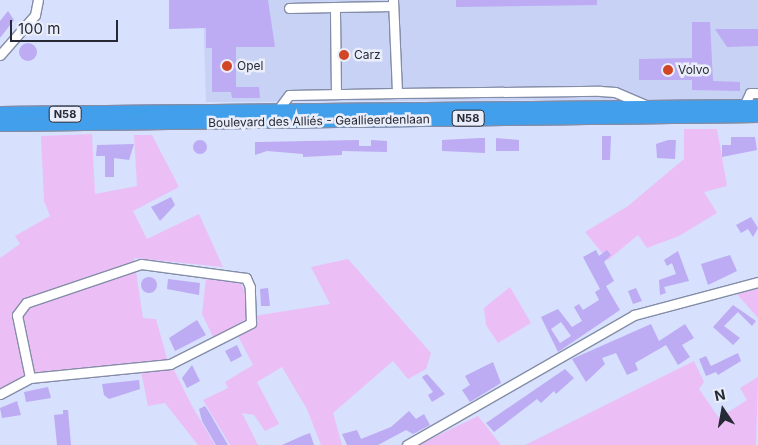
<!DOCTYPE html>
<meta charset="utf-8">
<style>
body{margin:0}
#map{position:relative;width:758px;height:445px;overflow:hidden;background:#d7e0fd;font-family:Inter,sans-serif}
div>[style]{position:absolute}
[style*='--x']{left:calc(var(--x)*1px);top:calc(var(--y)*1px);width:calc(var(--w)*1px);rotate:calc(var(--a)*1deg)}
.built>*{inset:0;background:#c7d2f5}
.green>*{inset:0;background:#ecbef6}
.building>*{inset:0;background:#bdabf3}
.round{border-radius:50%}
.roads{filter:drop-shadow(1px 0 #848da7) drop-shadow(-1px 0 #848da7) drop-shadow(0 1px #848da7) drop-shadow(0 -1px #848da7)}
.minor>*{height:9px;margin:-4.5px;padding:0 4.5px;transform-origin:4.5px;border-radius:4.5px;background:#fff}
.highway>*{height:12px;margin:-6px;padding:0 6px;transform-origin:6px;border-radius:6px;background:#419feb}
.dots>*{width:14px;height:14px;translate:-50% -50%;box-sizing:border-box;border:2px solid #eaeefa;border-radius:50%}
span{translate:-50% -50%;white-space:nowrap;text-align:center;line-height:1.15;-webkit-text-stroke:5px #eaeefa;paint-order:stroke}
.shield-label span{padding:1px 4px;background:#eaeefa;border:1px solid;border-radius:4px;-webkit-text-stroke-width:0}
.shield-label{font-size:11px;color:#272a35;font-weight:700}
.poi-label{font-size:12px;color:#272a35}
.left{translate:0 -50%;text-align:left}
.street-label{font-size:12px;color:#272a35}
.north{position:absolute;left:698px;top:385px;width:50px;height:50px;-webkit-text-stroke:4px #eaeefa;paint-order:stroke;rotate:348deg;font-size:14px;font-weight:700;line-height:20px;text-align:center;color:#272a35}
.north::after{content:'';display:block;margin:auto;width:18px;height:22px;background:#272a35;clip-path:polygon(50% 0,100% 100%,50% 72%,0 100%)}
.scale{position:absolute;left:10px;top:20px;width:108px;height:22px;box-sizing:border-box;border:2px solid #272a35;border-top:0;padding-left:6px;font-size:15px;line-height:18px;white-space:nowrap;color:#272a35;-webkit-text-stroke:4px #eaeefa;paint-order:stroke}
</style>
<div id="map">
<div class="built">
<i style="clip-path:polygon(203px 0,758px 0,758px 99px,206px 102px)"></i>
</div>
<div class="green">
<i style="clip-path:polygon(684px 129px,717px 129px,727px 186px,704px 192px,717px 213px,679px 236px,647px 248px,638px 235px,608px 260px,585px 232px,628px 206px,684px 159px)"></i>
<i style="clip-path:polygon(92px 134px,95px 194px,137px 186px,134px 135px,152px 135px,179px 187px,133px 211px,147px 239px,199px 214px,223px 267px,134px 258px,143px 318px,156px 319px,168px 362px,32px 373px,0 390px,0 258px,20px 244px,15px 236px,50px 216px,44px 201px,41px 136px)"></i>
<i style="clip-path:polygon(348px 259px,431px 353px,426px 369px,408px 379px,393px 361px,333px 413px,342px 445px,321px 445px,307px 409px,282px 367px,257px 382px,279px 424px,265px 431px,254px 415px,242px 413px,258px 445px,230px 445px,203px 400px,228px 388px,225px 382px,253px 365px,237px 334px,254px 316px,330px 304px,311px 267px)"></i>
<i style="clip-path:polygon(206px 278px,239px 280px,246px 294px,246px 319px,214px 339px,202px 314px)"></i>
<i style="clip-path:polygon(510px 287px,531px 323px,498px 343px,486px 325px,484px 308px)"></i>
<i style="clip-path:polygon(758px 288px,758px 318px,735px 292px)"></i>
<i style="clip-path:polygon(694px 361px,704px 382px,699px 389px,719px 418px,747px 400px,740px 388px,758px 377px,756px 445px,525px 445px)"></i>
<i style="clip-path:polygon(173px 368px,192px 406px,215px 445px,198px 445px,165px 403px,148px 406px,141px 372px)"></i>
<i style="clip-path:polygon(478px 416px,501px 445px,418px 445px)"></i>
</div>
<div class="building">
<i style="clip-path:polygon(169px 0,268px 0,275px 47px,236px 47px,236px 87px,259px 87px,260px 98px,232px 98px,231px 92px,212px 92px,212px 48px,206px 48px,206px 28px,169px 29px)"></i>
<i style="clip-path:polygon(456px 0,597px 0,597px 5px,456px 7px)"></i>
<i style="clip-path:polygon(8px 11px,14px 20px,0 38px,0 21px)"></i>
<i style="clip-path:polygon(692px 22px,710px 22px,713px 81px,740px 82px,740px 91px,692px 90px,692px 80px,639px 80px,639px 59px,692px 58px)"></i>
<i style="clip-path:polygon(715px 29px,758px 29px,758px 46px,727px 47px)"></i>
<i class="round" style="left:19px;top:43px;width:18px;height:18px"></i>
<i style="clip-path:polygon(602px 136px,611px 136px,610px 160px,602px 160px)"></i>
<i style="clip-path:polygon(731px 137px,755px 137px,757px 150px,722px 157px,722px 145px,731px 145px)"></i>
<i style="clip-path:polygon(480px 138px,485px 138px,485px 153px,442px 151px,442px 140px)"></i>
<i style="clip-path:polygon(496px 138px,519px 140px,519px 151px,496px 151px)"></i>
<i style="clip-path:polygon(359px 140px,359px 146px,371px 146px,371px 140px,387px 141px,387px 152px,342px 151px,342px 155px,303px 157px,303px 154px,267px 151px,255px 155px,255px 142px,259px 142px)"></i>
<i style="clip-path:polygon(668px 140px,676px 140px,675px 159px,657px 158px,656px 144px)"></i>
<i class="round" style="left:193px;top:140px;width:14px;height:14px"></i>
<i style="clip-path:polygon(134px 144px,129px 160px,114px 158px,114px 177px,105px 177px,105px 156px,96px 156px,97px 145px)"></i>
<i style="clip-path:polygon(171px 197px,175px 205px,160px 221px,151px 207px)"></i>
<i style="clip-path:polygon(751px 217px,758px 228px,753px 237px,748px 229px,741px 233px,736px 225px)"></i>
<i style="clip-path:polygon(evenodd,596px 250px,599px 256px,607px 250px,611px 255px,604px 262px,614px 281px,606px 286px,620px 310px,558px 352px,541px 317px,558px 309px,572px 327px,582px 321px,574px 307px,579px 304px,583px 310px,599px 300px,595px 292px,600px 289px,583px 257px,596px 250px,561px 322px,571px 336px,560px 343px,551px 329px,561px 322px)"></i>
<i style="clip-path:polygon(678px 251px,689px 281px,664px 287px,666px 293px,660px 295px,659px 280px,676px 274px,672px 263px,667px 266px,664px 260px)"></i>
<i style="clip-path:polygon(730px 255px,737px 271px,708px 285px,701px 264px)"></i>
<i class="round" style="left:141px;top:277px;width:16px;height:16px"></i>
<i style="clip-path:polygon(168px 279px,200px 283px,199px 295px,167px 289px)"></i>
<i style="clip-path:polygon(268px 288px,270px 306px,261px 306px,260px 289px)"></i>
<i style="clip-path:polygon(636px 288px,642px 301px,633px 304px,628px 291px)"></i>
<i style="clip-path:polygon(733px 305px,756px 321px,752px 326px,738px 312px,724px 326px,740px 338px,733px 345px,713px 327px)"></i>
<i style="clip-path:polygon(197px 320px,206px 335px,175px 351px,169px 338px)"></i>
<i style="clip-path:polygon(651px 324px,659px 341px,685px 324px,694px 338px,682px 345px,690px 357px,678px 365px,666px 345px,635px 363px,638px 370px,627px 375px,616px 353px,602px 358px,605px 364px,586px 382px,572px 359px)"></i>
<i style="clip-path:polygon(237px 345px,242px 356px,231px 362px,225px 351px)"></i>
<i style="clip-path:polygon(738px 353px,741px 361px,718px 375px,716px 372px,706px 376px,699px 359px,706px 356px,711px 366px)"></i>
<i style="clip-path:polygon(493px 362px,501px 383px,470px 402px,462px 390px,470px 385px,465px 376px)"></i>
<i style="clip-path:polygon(192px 365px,200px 381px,187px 388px,182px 378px)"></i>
<i style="clip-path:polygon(565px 369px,574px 378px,556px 394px,554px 391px,541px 403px,537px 399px,494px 432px,486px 423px)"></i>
<i style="clip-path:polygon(427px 374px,445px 394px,432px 402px,428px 395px,433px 392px,422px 377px)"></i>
<i style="clip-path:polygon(139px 380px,140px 389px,109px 399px,104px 395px,102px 384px)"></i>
<i style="clip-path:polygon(48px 387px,51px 398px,26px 402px,24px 392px)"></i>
<i style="clip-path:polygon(17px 401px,21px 415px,2px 418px,0 408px)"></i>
<i style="clip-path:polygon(205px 406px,209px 412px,228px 445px,216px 445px,202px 421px,199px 409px)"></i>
<i style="clip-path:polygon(63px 410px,68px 410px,71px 445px,57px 445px,54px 415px,63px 414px)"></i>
<i style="clip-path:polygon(409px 411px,416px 419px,424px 414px,430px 425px,413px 434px,406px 430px,378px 445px,347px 445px,342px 434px,357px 430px,361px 439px,391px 427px)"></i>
<i style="clip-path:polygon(310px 433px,314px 445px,282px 445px,302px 436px)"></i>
</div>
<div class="roads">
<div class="minor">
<i style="--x:393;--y:0;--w:93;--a:87.5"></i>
<i style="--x:289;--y:8;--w:46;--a:-1.2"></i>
<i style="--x:0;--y:55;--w:53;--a:-48.8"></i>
<i style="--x:35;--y:15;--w:15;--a:-79"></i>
<i style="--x:336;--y:94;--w:87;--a:-90.7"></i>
<i style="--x:335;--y:7;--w:58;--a:-1"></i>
<i style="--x:744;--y:106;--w:14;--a:-65"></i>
<i style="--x:750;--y:93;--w:8;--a:0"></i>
<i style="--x:277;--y:111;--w:20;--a:-53"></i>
<i style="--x:289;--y:95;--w:108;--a:-1.1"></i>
<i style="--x:397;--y:93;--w:203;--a:-0.6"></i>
<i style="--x:600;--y:91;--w:15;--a:4"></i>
<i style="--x:615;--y:92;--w:33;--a:23"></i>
<i style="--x:0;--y:394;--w:34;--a:-28"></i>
<i style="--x:30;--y:378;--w:141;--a:-5.7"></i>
<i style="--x:170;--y:364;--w:91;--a:-26.8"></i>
<i style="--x:251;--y:323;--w:36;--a:-92"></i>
<i style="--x:250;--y:287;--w:10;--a:-114"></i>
<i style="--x:246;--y:278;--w:106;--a:-172.4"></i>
<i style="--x:141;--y:264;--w:121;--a:161.3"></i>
<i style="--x:26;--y:303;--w:15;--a:127"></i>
<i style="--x:17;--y:315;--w:64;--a:78.3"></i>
<i style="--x:407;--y:445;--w:262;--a:-29.8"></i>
<i style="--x:634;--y:315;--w:128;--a:-14.9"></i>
</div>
<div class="highway">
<i style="--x:0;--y:113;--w:758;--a:-0.53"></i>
<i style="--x:0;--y:125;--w:758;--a:-0.68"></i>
</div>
</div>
<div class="dots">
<i style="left:344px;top:55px;background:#d04626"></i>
<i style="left:227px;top:66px;background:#d04626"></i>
<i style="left:668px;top:70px;background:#d04626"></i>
</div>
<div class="shield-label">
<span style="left:65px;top:114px">N58</span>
<span style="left:468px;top:118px">N58</span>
</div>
<div class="poi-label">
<span class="left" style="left:354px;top:55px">Carz</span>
<span class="left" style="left:237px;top:66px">Opel</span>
<span class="left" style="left:678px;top:70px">Volvo</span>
</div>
<div class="street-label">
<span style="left:319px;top:121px;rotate:-1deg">Boulevard des Alliés - Geallieerdenlaan</span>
</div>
<div class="north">N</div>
<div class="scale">100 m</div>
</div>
